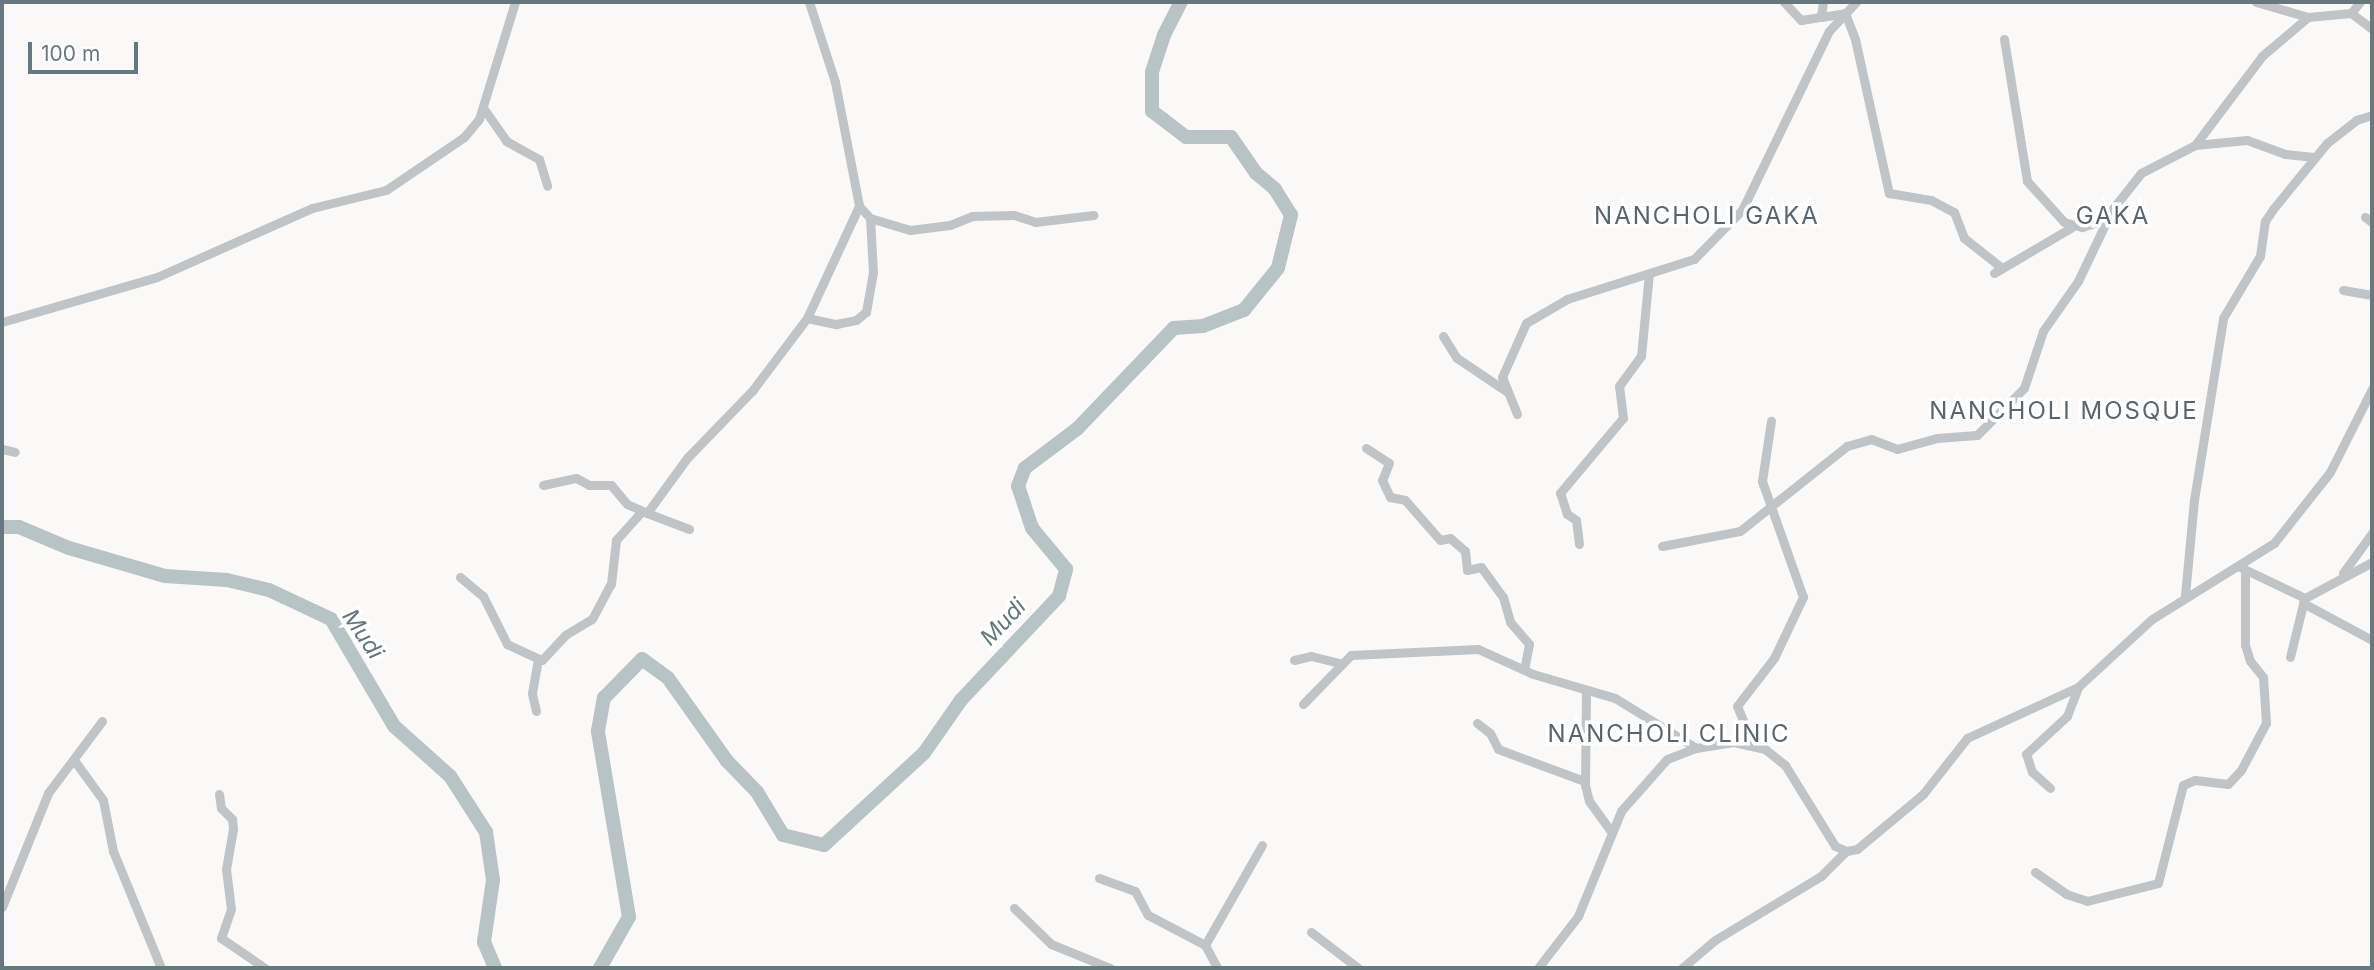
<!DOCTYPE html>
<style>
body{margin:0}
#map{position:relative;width:2374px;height:970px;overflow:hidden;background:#faf9f8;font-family:Inter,sans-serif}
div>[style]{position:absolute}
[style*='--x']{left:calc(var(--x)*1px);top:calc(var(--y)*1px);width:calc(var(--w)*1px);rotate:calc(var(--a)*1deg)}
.river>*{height:14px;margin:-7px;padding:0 7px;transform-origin:7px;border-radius:7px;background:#b8c3c6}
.minor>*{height:9px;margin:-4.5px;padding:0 4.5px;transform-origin:4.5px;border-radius:4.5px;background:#c0c4c7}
span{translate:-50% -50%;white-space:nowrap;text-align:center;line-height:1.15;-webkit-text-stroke:7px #fff;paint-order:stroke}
.water-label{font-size:23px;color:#637678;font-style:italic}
.quarter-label{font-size:24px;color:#5a656b;letter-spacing:2px}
.frame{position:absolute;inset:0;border:4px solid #68787f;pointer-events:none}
.scale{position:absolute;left:28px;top:42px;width:110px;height:32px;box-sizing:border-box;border:4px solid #68787f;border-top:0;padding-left:9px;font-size:21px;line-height:24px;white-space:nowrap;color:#68787f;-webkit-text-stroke:5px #fff;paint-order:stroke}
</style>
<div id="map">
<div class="river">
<i style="--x:2;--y:527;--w:17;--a:0"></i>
<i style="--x:19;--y:527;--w:54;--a:22.8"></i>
<i style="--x:69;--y:548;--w:100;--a:16.3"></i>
<i style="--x:165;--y:576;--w:62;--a:3.7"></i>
<i style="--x:227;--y:580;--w:43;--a:13.4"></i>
<i style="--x:269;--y:590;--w:68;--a:25.1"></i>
<i style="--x:331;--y:619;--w:124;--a:59.5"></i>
<i style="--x:394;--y:726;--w:75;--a:41.8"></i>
<i style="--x:450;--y:776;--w:67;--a:57.3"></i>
<i style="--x:486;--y:832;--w:49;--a:81.7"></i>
<i style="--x:493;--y:880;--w:63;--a:98.3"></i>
<i style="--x:484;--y:942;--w:28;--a:67"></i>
<i style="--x:600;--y:968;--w:59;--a:-60.4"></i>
<i style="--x:629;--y:917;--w:189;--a:-99.5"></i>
<i style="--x:598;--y:731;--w:34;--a:-80"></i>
<i style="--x:604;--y:698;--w:54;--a:-45.7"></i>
<i style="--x:642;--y:659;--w:32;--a:36"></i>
<i style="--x:668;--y:678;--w:102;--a:54.6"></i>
<i style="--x:727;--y:761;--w:43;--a:45.9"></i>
<i style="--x:757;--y:792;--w:50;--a:58.8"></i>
<i style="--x:783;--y:835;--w:42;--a:13.7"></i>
<i style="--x:824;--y:845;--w:136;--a:-42.6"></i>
<i style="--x:924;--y:753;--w:65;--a:-55.1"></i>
<i style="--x:961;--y:700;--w:143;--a:-46.7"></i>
<i style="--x:1059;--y:596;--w:28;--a:-75"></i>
<i style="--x:1066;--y:569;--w:53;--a:-129.7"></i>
<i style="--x:1032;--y:528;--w:44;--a:-108.4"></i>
<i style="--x:1018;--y:486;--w:19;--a:-69"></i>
<i style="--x:1025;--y:468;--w:65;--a:-36.9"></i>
<i style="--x:1077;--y:429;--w:140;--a:-46.2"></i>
<i style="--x:1174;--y:328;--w:29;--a:-4"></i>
<i style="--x:1203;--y:326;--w:44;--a:-21.3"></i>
<i style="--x:1244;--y:310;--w:54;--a:-51"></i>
<i style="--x:1278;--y:268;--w:55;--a:-76.2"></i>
<i style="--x:1291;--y:215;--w:31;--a:-122"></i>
<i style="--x:1275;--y:189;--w:25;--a:-140"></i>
<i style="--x:1256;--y:173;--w:44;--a:-124.8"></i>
<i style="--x:1231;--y:137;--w:45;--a:180"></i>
<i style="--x:1186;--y:137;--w:43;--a:-142.6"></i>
<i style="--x:1152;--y:111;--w:39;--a:-90"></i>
<i style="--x:1152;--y:72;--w:39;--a:-72"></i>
<i style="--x:1164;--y:35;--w:37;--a:-63"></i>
</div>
<div class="minor">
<i style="--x:809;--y:2;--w:84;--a:72"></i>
<i style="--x:835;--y:82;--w:126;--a:79"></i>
<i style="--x:859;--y:206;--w:16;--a:47"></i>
<i style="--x:870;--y:218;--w:42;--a:16.7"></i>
<i style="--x:910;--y:230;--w:40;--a:-7.1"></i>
<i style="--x:950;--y:225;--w:24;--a:-22"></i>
<i style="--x:972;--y:216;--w:42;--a:-1.4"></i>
<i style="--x:1014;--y:215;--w:22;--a:18"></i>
<i style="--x:1035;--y:222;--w:59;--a:-6.8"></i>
<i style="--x:1784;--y:2;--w:25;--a:47"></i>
<i style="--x:1801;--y:20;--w:20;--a:-9"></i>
<i style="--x:1823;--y:2;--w:15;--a:98"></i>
<i style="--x:1821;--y:17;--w:24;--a:-9"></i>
<i style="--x:1845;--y:13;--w:28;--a:69"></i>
<i style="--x:1855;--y:39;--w:158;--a:77.6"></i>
<i style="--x:1889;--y:193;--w:43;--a:9.5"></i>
<i style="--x:1931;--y:200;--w:26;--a:28"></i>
<i style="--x:1954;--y:212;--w:28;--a:69"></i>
<i style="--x:1964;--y:238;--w:48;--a:38.3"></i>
<i style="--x:2256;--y:2;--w:54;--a:16.1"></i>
<i style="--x:2351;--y:13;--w:14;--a:-51"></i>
<i style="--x:2004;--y:39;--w:144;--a:80.8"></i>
<i style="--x:2027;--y:181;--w:55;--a:47.9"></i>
<i style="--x:2064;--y:222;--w:19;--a:16"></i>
<i style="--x:2082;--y:227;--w:23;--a:-18"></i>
<i style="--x:2104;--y:220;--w:60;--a:-51.8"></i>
<i style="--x:2141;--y:173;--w:61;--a:-27.4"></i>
<i style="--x:2195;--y:145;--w:111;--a:-53"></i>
<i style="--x:2262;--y:56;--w:60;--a:-40.3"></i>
<i style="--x:2308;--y:17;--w:43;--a:-5.3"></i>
<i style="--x:2351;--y:13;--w:26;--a:37"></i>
<i style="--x:484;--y:109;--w:39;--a:55"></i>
<i style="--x:506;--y:141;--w:38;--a:29"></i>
<i style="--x:539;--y:159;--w:28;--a:73"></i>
<i style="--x:2195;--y:145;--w:52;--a:-5.5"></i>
<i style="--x:2247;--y:140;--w:40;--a:20.2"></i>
<i style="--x:2285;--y:154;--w:29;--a:6"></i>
<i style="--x:2365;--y:217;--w:9;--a:36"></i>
<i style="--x:1994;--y:273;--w:91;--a:-30.5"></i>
<i style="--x:2343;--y:290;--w:29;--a:10"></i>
<i style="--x:807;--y:318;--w:30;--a:12"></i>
<i style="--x:836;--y:324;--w:20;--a:-11"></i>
<i style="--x:856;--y:320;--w:13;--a:-39"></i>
<i style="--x:866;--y:312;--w:40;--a:-80"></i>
<i style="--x:873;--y:273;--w:55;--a:-93.1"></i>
<i style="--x:2;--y:322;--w:161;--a:-16.2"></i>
<i style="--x:157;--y:277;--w:170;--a:-24"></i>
<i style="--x:312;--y:208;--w:76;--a:-13.7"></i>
<i style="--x:386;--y:190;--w:94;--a:-34.2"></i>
<i style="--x:464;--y:137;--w:23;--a:-50"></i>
<i style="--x:479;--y:119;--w:122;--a:-72.9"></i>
<i style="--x:1443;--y:336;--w:26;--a:58"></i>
<i style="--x:1457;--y:358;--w:59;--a:34"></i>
<i style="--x:1517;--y:414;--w:40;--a:-112"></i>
<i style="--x:1502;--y:377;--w:59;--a:-66"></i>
<i style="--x:1526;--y:323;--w:48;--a:-30.3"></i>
<i style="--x:1567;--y:299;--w:133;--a:-17.5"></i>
<i style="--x:1694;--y:259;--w:69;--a:-45.6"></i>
<i style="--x:1742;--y:210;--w:199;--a:-64.1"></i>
<i style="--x:1829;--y:31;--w:40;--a:-47"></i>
<i style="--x:1366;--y:448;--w:27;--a:33"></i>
<i style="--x:1389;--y:463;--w:18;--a:112"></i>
<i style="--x:1382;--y:480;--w:19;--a:65"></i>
<i style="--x:1390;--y:497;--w:15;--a:11"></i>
<i style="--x:1405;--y:500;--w:53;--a:48.8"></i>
<i style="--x:1440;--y:540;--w:10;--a:-11"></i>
<i style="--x:1450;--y:538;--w:20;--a:41"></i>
<i style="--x:1465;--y:551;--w:19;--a:84"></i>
<i style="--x:1467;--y:570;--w:14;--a:-12"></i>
<i style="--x:1481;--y:567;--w:37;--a:54"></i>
<i style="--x:1503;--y:597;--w:26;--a:74"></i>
<i style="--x:1510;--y:622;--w:29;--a:49"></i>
<i style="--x:1529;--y:644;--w:26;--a:101"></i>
<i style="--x:2;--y:449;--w:13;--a:13"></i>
<i style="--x:543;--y:485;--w:34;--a:-12"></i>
<i style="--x:576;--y:478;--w:15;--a:28"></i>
<i style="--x:589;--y:485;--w:22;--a:0"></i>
<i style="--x:611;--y:485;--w:25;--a:50"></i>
<i style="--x:627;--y:504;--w:22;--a:24"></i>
<i style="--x:647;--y:513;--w:68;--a:-54"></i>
<i style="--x:687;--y:458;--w:93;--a:-45.9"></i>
<i style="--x:752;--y:391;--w:91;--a:-53"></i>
<i style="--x:807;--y:318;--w:123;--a:-65.1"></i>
<i style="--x:647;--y:513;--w:45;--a:20.9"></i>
<i style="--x:1579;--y:544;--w:24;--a:-97"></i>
<i style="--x:1576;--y:520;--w:11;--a:-146"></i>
<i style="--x:1567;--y:514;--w:22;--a:-108"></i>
<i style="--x:1560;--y:493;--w:98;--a:-50"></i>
<i style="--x:1623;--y:418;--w:32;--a:-97"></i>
<i style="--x:1619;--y:386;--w:37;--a:-54"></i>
<i style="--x:1641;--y:356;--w:83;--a:-84.5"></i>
<i style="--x:1662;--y:546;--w:79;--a:-10.9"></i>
<i style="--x:1740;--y:531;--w:137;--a:-38.5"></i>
<i style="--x:1847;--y:446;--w:25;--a:-16"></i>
<i style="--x:1871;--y:439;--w:28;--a:21"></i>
<i style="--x:1897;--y:449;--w:41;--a:-15.4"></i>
<i style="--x:1937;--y:438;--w:40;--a:-4.3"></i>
<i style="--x:1977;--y:435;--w:66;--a:-45"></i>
<i style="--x:2024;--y:388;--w:60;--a:-71.6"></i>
<i style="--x:2043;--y:331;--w:61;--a:-55"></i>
<i style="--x:2078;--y:281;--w:74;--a:-64.5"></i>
<i style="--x:2240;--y:567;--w:72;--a:25.5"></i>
<i style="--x:2305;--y:598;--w:76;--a:-28.2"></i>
<i style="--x:2343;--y:573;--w:49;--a:-54.1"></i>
<i style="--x:460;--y:577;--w:30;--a:40"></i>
<i style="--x:483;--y:596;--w:54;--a:63.4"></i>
<i style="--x:507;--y:644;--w:38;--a:25"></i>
<i style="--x:542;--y:660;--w:34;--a:-47"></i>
<i style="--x:565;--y:635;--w:31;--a:-31"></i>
<i style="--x:592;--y:619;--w:40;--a:-62"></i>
<i style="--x:611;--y:584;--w:44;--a:-83.5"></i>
<i style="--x:616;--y:540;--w:36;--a:-48"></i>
<i style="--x:2185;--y:595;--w:95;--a:-84.6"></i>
<i style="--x:2194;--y:500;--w:184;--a:-80.9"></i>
<i style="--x:2223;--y:318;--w:72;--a:-59.2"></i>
<i style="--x:2260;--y:256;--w:35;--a:-82"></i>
<i style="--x:2265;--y:221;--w:14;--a:-56"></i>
<i style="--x:2273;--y:209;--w:85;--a:-50.7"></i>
<i style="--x:2327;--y:143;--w:37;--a:-38"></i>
<i style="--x:2356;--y:120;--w:17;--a:-17"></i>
<i style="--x:2303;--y:603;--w:78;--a:28.2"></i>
<i style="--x:2290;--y:657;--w:59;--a:-76.2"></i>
<i style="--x:1294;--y:660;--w:17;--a:-13"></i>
<i style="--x:1311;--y:656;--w:30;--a:14"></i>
<i style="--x:1586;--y:690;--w:95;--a:90.6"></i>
<i style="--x:1585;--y:785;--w:16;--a:76"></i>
<i style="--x:1589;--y:801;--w:39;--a:54"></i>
<i style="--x:1303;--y:704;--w:69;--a:-45.6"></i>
<i style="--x:1351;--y:655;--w:127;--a:-2.7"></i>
<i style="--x:1478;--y:649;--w:60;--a:24.4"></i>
<i style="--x:1533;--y:674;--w:85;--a:16.3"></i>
<i style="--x:1615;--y:698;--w:95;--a:31.7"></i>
<i style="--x:536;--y:711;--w:18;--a:-103"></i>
<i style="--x:532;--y:693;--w:35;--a:-80"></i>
<i style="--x:1477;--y:723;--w:16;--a:38"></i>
<i style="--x:1490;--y:733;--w:18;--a:63"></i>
<i style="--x:1498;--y:749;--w:92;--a:20.4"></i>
<i style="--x:1753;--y:744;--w:41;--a:-112.8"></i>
<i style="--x:1737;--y:706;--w:61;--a:-52.4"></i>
<i style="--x:1774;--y:658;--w:68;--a:-64.6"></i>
<i style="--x:1803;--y:597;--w:123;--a:-109.5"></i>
<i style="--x:1762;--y:481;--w:61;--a:-81.5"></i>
<i style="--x:74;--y:760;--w:49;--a:54.1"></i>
<i style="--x:103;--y:800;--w:52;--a:78.9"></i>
<i style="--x:113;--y:851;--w:126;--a:67.7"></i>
<i style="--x:2050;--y:788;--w:24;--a:-138"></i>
<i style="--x:2032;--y:772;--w:19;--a:-108"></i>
<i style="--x:2026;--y:754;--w:56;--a:-42.8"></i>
<i style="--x:2067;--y:716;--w:31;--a:-69"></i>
<i style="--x:219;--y:794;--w:14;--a:82"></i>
<i style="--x:221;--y:808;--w:16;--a:45"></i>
<i style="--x:232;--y:819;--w:10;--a:84"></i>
<i style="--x:233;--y:829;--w:41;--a:99.9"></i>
<i style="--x:226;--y:869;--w:40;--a:82.9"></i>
<i style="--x:231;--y:909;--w:31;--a:109"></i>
<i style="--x:221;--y:938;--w:53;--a:34.3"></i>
<i style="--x:2035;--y:872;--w:38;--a:35"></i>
<i style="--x:2066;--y:894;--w:22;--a:18"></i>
<i style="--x:2087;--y:901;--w:73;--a:-14.2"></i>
<i style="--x:2158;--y:883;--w:101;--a:-75.7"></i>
<i style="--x:2183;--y:785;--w:13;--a:-23"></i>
<i style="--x:2195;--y:780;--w:33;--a:7"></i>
<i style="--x:2228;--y:784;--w:19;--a:-47"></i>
<i style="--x:2241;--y:770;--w:53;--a:-62"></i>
<i style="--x:2266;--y:723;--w:46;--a:-93.7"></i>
<i style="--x:2263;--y:677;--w:21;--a:-129"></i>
<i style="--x:2250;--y:661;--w:17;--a:-107"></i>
<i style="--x:2245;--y:645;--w:75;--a:-90"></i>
<i style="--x:1099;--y:878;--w:38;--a:20"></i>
<i style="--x:1135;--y:891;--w:27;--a:62"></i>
<i style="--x:1148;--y:915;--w:64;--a:27.8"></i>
<i style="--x:1205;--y:945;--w:26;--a:62"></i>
<i style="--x:2;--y:907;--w:123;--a:-68"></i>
<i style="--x:48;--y:793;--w:90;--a:-53.1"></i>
<i style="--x:1014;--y:908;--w:52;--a:44.2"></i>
<i style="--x:1051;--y:944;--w:64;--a:22.1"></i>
<i style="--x:1311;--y:932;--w:59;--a:37.5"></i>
<i style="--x:1205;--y:945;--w:115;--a:-60.3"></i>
<i style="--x:1538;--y:968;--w:66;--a:-52.4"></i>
<i style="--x:1578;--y:916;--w:113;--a:-67.7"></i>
<i style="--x:1621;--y:811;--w:69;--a:-48.5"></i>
<i style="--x:1667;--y:759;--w:31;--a:-21"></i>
<i style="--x:1696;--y:748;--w:38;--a:-9"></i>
<i style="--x:1734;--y:742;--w:32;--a:13"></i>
<i style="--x:1765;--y:749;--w:26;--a:39"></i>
<i style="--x:1785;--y:765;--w:95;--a:58.3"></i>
<i style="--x:1835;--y:846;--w:12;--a:24"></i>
<i style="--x:1846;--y:851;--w:11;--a:-10"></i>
<i style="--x:1857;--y:849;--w:86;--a:-39.8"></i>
<i style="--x:1923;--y:794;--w:71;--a:-51.8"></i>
<i style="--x:1967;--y:738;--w:122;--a:-24.7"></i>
<i style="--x:2078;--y:687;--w:100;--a:-42.6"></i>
<i style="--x:2152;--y:619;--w:144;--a:-31.9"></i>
<i style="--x:2274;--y:543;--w:90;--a:-51.7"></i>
<i style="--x:2330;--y:472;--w:93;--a:-63.2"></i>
<i style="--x:1682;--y:968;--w:43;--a:-40.3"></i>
<i style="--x:1715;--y:940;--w:124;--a:-31.1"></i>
<i style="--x:1821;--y:876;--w:35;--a:-45"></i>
</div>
<div class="water-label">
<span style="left:1003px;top:622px;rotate:-47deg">Mudi</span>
<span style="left:363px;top:634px;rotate:56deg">Mudi</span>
</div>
<div class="quarter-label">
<span style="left:1707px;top:216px">NANCHOLI GAKA</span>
<span style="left:2113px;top:216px">GAKA</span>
<span style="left:2064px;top:411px">NANCHOLI MOSQUE</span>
<span style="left:1669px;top:734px">NANCHOLI CLINIC</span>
</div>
<div class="frame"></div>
<div class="scale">100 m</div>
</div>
